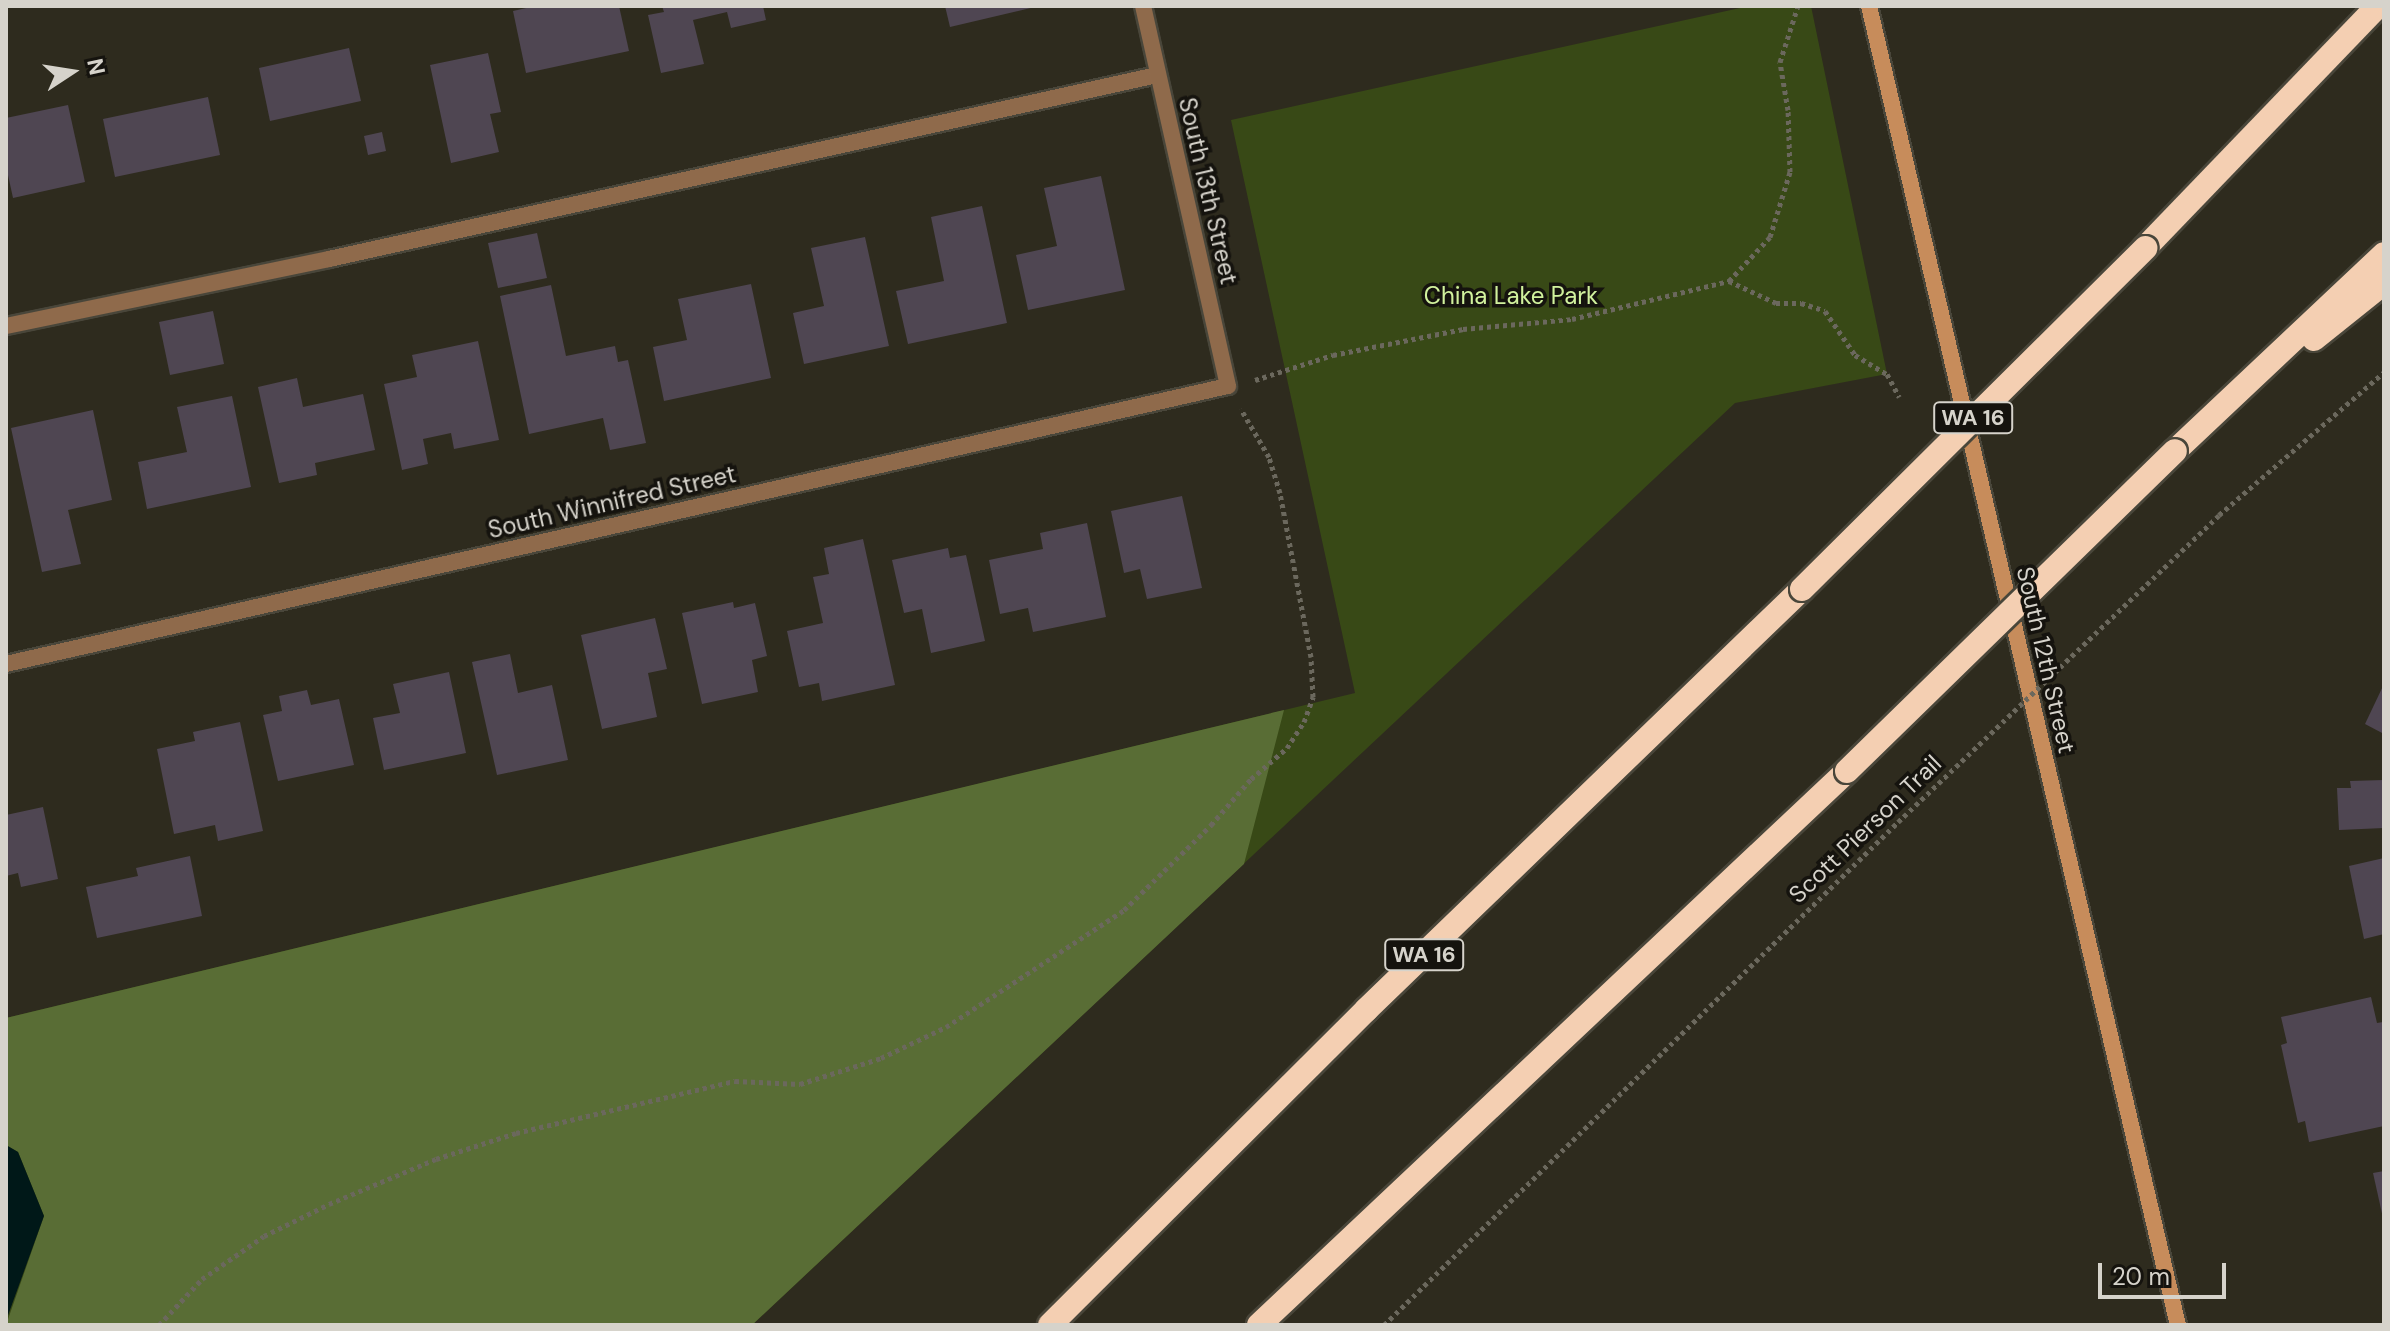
<!DOCTYPE html>
<style>
body{margin:0}
#map{position:relative;width:2390px;height:1331px;overflow:hidden;background:#2e2b1e;font-family:"DM Sans",sans-serif}
div>[style]{position:absolute}
[style*='--x']{left:calc(var(--x)*1px);top:calc(var(--y)*1px);width:calc(var(--w)*1px);rotate:calc(var(--a)*1deg)}
.green>*{inset:0;background:#384916}
.forest>*{inset:0;background:#596d35}
.water>*{inset:0;background:#001818}
.building>*{inset:0;background:#4f4652}
.path>*{height:5px;margin-top:-2.5px;transform-origin:0;background:repeating-linear-gradient(90deg,#6b685d 0 4px,transparent 0 8px)}
.roads{filter:drop-shadow(2px 0 #49463a) drop-shadow(-2px 0 #49463a) drop-shadow(0 2px #49463a) drop-shadow(0 -2px #49463a)}
.service>*{height:16px;margin:-8px;padding:0 8px;transform-origin:8px;border-radius:8px;background:#8f6a4b}
.minor>*{height:16px;margin:-8px;padding:0 8px;transform-origin:8px;border-radius:8px;background:#8f6a4b}
.secondary>*{height:16px;margin:-8px;padding:0 8px;transform-origin:8px;border-radius:8px;background:#c78c5b}
.motorway>*{height:24px;margin:-12px;padding:0 12px;transform-origin:12px;border-radius:12px;background:#f4cfb2}
.path-bridge>*{height:5px;margin-top:-2.5px;transform-origin:0;background:repeating-linear-gradient(90deg,#6b685d 0 4px,transparent 0 8px)}
.bridges{filter:drop-shadow(2px 0 #49463a) drop-shadow(-2px 0 #49463a) drop-shadow(0 2px #49463a) drop-shadow(0 -2px #49463a)}
.motorway-bridge>*{height:24px;margin:-12px;padding:0 12px;transform-origin:12px;border-radius:12px;background:#f4cfb2}
span{translate:-50% -50%;white-space:nowrap;text-align:center;line-height:1.15;-webkit-text-stroke:7px #15130e;paint-order:stroke}
.shield-label span{padding:2px 6px;background:#15130e;border:2px solid;border-radius:6px;-webkit-text-stroke-width:0}
.shield-label{font-size:22px;color:#d6d3cb;font-weight:700}
.street-label{font-size:24px;color:#d6d3cb}
.park-label{font-size:24px;color:#d1f19d}
.frame{position:absolute;inset:0;border:8px solid #d6d3cb;pointer-events:none}
.north{position:absolute;left:32px;top:32px;width:80px;height:80px;-webkit-text-stroke:6px #15130e;paint-order:stroke;rotate:78deg;font-size:22px;font-weight:700;line-height:32px;text-align:center;color:#d6d3cb}
.north::after{content:'';display:block;margin:auto;width:28px;height:36px;background:#d6d3cb;clip-path:polygon(50% 0,100% 100%,50% 72%,0 100%)}
.scale{position:absolute;left:2098px;top:1263px;width:128px;height:36px;box-sizing:border-box;border:4px solid #d6d3cb;border-top:0;padding-left:10px;font-size:24px;line-height:28px;white-space:nowrap;color:#d6d3cb;-webkit-text-stroke:6px #15130e;paint-order:stroke}
</style>
<div id="map">
<div class="green">
<i style="clip-path:polygon(1749px 6px,1811px 6px,1887px 374px,1735px 403px,752px 1325px,6px 1325px,6px 1018px,1355px 693px,1231px 120px)"></i>
</div>
<div class="forest">
<i style="clip-path:polygon(1284px 710px,1244px 864px,752px 1325px,6px 1325px,44px 1216px,18px 1152px,6px 1145px,6px 1018px)"></i>
</div>
<div class="water">
<i style="clip-path:polygon(6px 1145px,18px 1152px,44px 1216px,6px 1321px)"></i>
</div>
<div class="building">
<i style="clip-path:polygon(535px 6px,619px 6px,629px 51px,526px 73px,513px 11px)"></i>
<i style="clip-path:polygon(662px 6px,763px 6px,766px 20px,731px 28px,727px 12px,693px 20px,704px 64px,661px 73px,648px 15px,664px 12px)"></i>
<i style="clip-path:polygon(945px 6px,1035px 6px,1035px 7px,950px 27px)"></i>
<i style="clip-path:polygon(349px 48px,361px 101px,270px 121px,259px 68px)"></i>
<i style="clip-path:polygon(488px 53px,501px 112px,490px 114px,499px 152px,451px 163px,430px 65px)"></i>
<i style="clip-path:polygon(208px 97px,220px 155px,115px 177px,103px 119px)"></i>
<i style="clip-path:polygon(68px 105px,85px 182px,13px 198px,6px 166px,6px 118px)"></i>
<i style="clip-path:polygon(382px 132px,386px 151px,368px 155px,364px 136px)"></i>
<i style="clip-path:polygon(1101px 176px,1125px 290px,1028px 310px,1016px 255px,1057px 246px,1044px 188px)"></i>
<i style="clip-path:polygon(982px 206px,1007px 323px,908px 344px,896px 291px,944px 281px,931px 217px)"></i>
<i style="clip-path:polygon(537px 233px,547px 278px,498px 288px,488px 243px)"></i>
<i style="clip-path:polygon(865px 237px,889px 346px,804px 364px,793px 313px,824px 306px,811px 248px)"></i>
<i style="clip-path:polygon(751px 284px,771px 378px,664px 401px,653px 347px,687px 340px,678px 299px)"></i>
<i style="clip-path:polygon(551px 285px,566px 356px,615px 346px,618px 362px,628px 360px,646px 443px,610px 450px,603px 418px,529px 434px,500px 296px)"></i>
<i style="clip-path:polygon(213px 311px,224px 364px,170px 375px,159px 322px)"></i>
<i style="clip-path:polygon(478px 341px,499px 440px,454px 449px,451px 433px,423px 439px,428px 464px,402px 470px,384px 384px,417px 377px,412px 355px)"></i>
<i style="clip-path:polygon(297px 378px,303px 407px,363px 394px,375px 450px,315px 463px,317px 475px,279px 483px,258px 387px)"></i>
<i style="clip-path:polygon(232px 396px,251px 487px,147px 509px,138px 462px,187px 452px,177px 407px)"></i>
<i style="clip-path:polygon(93px 410px,112px 500px,68px 510px,81px 564px,42px 572px,11px 428px)"></i>
<i style="clip-path:polygon(1182px 496px,1202px 588px,1147px 599px,1140px 569px,1124px 573px,1111px 511px)"></i>
<i style="clip-path:polygon(1087px 523px,1106px 617px,1033px 632px,1028px 608px,1000px 614px,989px 560px,1043px 549px,1040px 533px)"></i>
<i style="clip-path:polygon(863px 539px,895px 685px,822px 701px,819px 683px,799px 687px,787px 631px,823px 623px,813px 577px,829px 574px,824px 548px)"></i>
<i style="clip-path:polygon(948px 548px,950px 558px,966px 555px,985px 641px,931px 653px,922px 609px,904px 613px,892px 560px)"></i>
<i style="clip-path:polygon(733px 602px,734px 608px,755px 603px,767px 656px,752px 660px,758px 692px,702px 704px,682px 613px)"></i>
<i style="clip-path:polygon(655px 618px,667px 669px,648px 673px,657px 717px,602px 729px,581px 635px)"></i>
<i style="clip-path:polygon(510px 654px,518px 693px,552px 685px,568px 760px,497px 775px,472px 662px)"></i>
<i style="clip-path:polygon(449px 672px,466px 753px,384px 770px,373px 718px,400px 713px,393px 684px)"></i>
<i style="clip-path:polygon(2384px 684px,2384px 734px,2365px 724px)"></i>
<i style="clip-path:polygon(307px 690px,311px 705px,339px 699px,354px 765px,278px 781px,263px 715px,282px 711px,279px 696px)"></i>
<i style="clip-path:polygon(240px 722px,263px 831px,218px 841px,215px 825px,174px 834px,157px 749px,195px 741px,193px 732px)"></i>
<i style="clip-path:polygon(2384px 780px,2384px 828px,2339px 830px,2337px 788px,2351px 788px,2350px 781px)"></i>
<i style="clip-path:polygon(43px 807px,58px 879px,21px 887px,18px 873px,6px 876px,6px 815px)"></i>
<i style="clip-path:polygon(190px 856px,202px 916px,97px 938px,86px 887px,138px 876px,136px 868px)"></i>
<i style="clip-path:polygon(2384px 858px,2384px 934px,2364px 939px,2349px 866px)"></i>
<i style="clip-path:polygon(2371px 997px,2377px 1023px,2383px 1022px,2384px 1028px,2384px 1126px,2309px 1142px,2305px 1121px,2298px 1123px,2281px 1045px,2287px 1043px,2281px 1017px)"></i>
<i style="clip-path:polygon(2384px 1171px,2384px 1217px,2383px 1218px,2373px 1173px)"></i>
</div>
<div class="path">
<i style="--x:1729;--y:281;--w:52;--a:25.1"></i>
<i style="--x:1776;--y:303;--w:25;--a:0"></i>
<i style="--x:1801;--y:303;--w:25;--a:18"></i>
<i style="--x:1825;--y:311;--w:53;--a:55.7"></i>
<i style="--x:1855;--y:355;--w:37;--a:31"></i>
<i style="--x:1887;--y:374;--w:26;--a:62"></i>
<i style="--x:1255;--y:380;--w:82;--a:-17.8"></i>
<i style="--x:1333;--y:355;--w:133;--a:-11.3"></i>
<i style="--x:1463;--y:329;--w:109;--a:-5.2"></i>
<i style="--x:1572;--y:319;--w:162;--a:-13.6"></i>
<i style="--x:1729;--y:281;--w:60;--a:-47"></i>
<i style="--x:1770;--y:237;--w:68;--a:-72.9"></i>
<i style="--x:1790;--y:172;--w:62;--a:-91.8"></i>
<i style="--x:1788;--y:110;--w:49;--a:-99.5"></i>
<i style="--x:1780;--y:62;--w:59;--a:-72.2"></i>
<i style="--x:2219;--y:515;--w:218;--a:-40.9"></i>
<i style="--x:159;--y:1325;--w:63;--a:-46.9"></i>
<i style="--x:202;--y:1279;--w:75;--a:-34.7"></i>
<i style="--x:264;--y:1236;--w:72;--a:-26.2"></i>
<i style="--x:329;--y:1204;--w:116;--a:-22.8"></i>
<i style="--x:436;--y:1159;--w:84;--a:-18"></i>
<i style="--x:516;--y:1133;--w:225;--a:-13.4"></i>
<i style="--x:735;--y:1081;--w:65;--a:2.6"></i>
<i style="--x:800;--y:1084;--w:85;--a:-17.8"></i>
<i style="--x:881;--y:1058;--w:72;--a:-25.5"></i>
<i style="--x:946;--y:1027;--w:213;--a:-33.3"></i>
<i style="--x:1124;--y:910;--w:122;--a:-44.3"></i>
<i style="--x:1211;--y:825;--w:61;--a:-49"></i>
<i style="--x:1251;--y:779;--w:48;--a:-40.7"></i>
<i style="--x:1287;--y:748;--w:31;--a:-57"></i>
<i style="--x:1304;--y:722;--w:27;--a:-70"></i>
<i style="--x:1313;--y:697;--w:40;--a:-92.9"></i>
<i style="--x:1311;--y:657;--w:167;--a:-100.7"></i>
<i style="--x:1280;--y:493;--w:38;--a:-107"></i>
<i style="--x:1269;--y:457;--w:56;--a:-120.3"></i>
<i style="--x:1384;--y:1325;--w:719;--a:-44.38"></i>
</div>
<div class="roads">
<div class="service">
<i style="--x:6;--y:326;--w:330;--a:-11.7"></i>
<i style="--x:329;--y:259;--w:848;--a:-12.53"></i>
</div>
<div class="minor">
<i style="--x:6;--y:664;--w:1253;--a:-12.82"></i>
<i style="--x:1228;--y:386;--w:389;--a:-102.6"></i>
</div>
<div class="secondary">
<i style="--x:1869;--y:6;--w:1355;--a:76.82"></i>
</div>
<div class="motorway">
<i style="--x:2145;--y:248;--w:336;--a:-46.1"></i>
<i style="--x:2314;--y:339;--w:90;--a:-38.7"></i>
<i style="--x:2175;--y:451;--w:287;--a:-43.3"></i>
<i style="--x:1050;--y:1325;--w:446;--a:-44.9"></i>
<i style="--x:1366;--y:1010;--w:606;--a:-44"></i>
<i style="--x:1259;--y:1325;--w:808;--a:-43.29"></i>
</div>
</div>
<div class="path-bridge">
<i style="--x:1898;--y:822;--w:444;--a:-43.7"></i>
</div>
<div class="bridges">
<div class="motorway-bridge">
<i style="--x:1802;--y:589;--w:484;--a:-44.8"></i>
<i style="--x:1847;--y:771;--w:458;--a:-44.3"></i>
</div>
</div>
<div class="shield-label">
<span style="left:1973px;top:418px">WA 16</span>
<span style="left:1424px;top:955px">WA 16</span>
</div>
<div class="street-label">
<span style="left:1208px;top:191px;rotate:77deg">South 13th Street</span>
<span style="left:612px;top:502px;rotate:-13deg">South Winnifred Street</span>
<span style="left:2046px;top:660px;rotate:77deg">South 12th Street</span>
<span style="left:1865px;top:829px;rotate:-44deg">Scott Pierson Trail</span>
</div>
<div class="park-label">
<span style="left:1511px;top:296px">China Lake Park</span>
</div>
<div class="frame"></div>
<div class="north">N</div>
<div class="scale">20 m</div>
</div>
